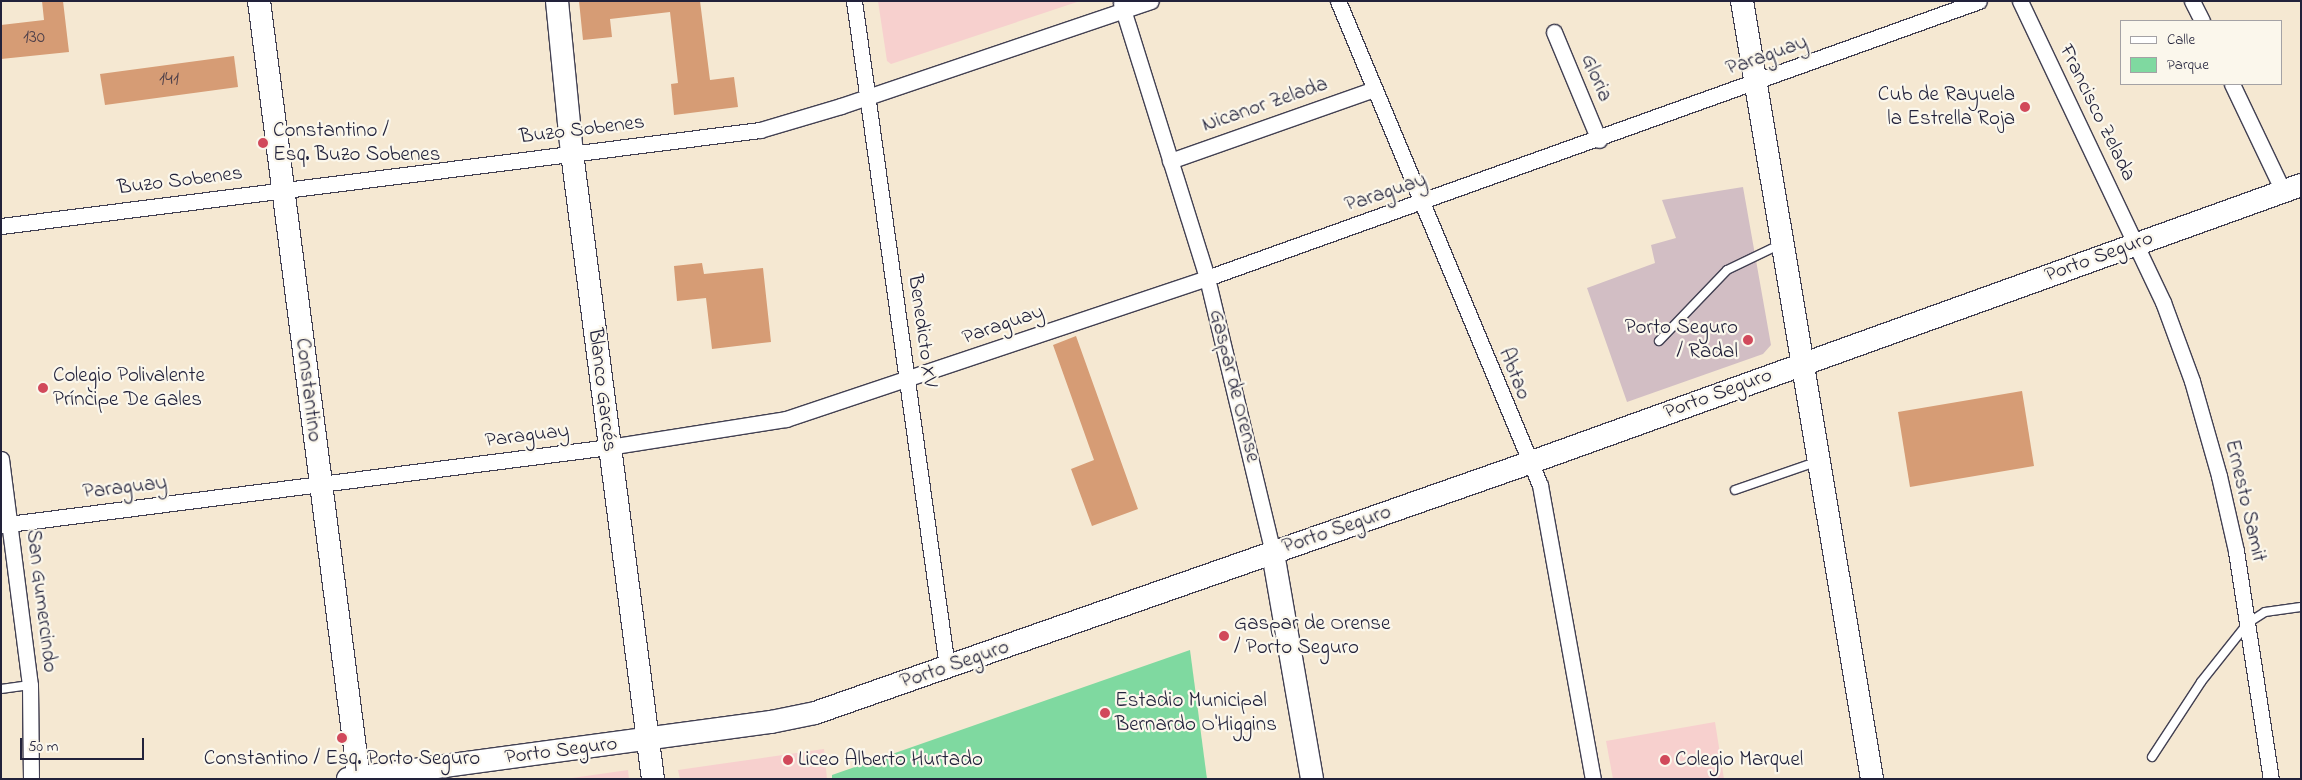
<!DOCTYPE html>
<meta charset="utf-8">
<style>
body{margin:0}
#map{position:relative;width:2302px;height:780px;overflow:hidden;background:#f5e8d2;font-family:"Indie Flower",sans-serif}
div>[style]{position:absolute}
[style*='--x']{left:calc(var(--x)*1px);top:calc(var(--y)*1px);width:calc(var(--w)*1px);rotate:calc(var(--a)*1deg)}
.built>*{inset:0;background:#f7d0ce}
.industrial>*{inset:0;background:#d2bec4}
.green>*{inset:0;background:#7fd9a0}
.building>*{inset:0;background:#d69c75}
.roads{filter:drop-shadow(1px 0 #424052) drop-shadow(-1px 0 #424052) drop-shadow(0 1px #424052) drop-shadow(0 -1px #424052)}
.lane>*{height:8px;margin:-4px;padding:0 4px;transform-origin:4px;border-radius:4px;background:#fff}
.street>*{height:15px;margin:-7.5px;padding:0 7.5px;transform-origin:7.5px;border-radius:7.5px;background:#fff}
.secondary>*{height:22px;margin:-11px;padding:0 11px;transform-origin:11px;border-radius:11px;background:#fff}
.dots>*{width:14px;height:14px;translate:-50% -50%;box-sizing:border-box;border:2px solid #fbf7ec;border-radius:50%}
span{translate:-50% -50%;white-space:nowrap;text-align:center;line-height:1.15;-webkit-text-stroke:4.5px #fbf7ec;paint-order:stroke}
.number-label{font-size:19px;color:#4f404a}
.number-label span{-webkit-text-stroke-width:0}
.street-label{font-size:21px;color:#22223b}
.poi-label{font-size:21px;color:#22223b}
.right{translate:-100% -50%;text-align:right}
.left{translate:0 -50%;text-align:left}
.frame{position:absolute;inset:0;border:2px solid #22223b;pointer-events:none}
.legend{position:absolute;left:2120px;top:20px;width:162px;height:65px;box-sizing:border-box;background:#fbf7ec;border:1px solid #a4a2a5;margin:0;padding:6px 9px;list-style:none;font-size:15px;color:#22223b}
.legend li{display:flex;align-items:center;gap:10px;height:25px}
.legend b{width:25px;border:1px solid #a4a2a5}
.scale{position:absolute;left:20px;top:738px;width:124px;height:22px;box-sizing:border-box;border:2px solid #22223b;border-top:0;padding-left:6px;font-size:15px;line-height:18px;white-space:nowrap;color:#22223b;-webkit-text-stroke:4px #fbf7ec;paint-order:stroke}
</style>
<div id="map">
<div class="built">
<i style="clip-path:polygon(878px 1px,1080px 1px,891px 64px,887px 61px)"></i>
<i style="clip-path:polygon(1715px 722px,1724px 779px,1613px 779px,1606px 741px)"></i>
<i style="clip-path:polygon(824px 749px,827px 779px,680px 779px,678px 770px)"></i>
<i style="clip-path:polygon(628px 770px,629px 779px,565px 779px)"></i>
</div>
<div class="industrial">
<i style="clip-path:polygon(1743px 187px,1771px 345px,1763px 354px,1627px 402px,1587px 288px,1655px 263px,1651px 245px,1676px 238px,1662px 200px)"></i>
</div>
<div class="green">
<i style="clip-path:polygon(1190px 650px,1207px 779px,832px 779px,832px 775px)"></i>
</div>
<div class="building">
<i style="clip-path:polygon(42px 1px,63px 1px,69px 52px,1px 59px,1px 25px,44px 20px)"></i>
<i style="clip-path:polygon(579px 1px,700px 1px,710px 80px,734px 77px,738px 107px,674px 115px,671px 84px,678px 83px,670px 12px,610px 19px,612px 37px,583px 40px)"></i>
<i style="clip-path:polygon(234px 56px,238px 87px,105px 105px,100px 74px)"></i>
<i style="clip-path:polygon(702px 263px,704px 274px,763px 268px,771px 342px,712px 349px,706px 298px,677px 301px,674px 266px)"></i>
<i style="clip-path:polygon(1076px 336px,1138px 509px,1092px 526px,1071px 469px,1094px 460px,1053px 345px)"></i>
<i style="clip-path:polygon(2022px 391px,2034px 466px,1910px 487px,1898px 412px)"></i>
</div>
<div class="roads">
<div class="lane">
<i style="--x:1659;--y:341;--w:98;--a:-46.2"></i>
<i style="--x:1727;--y:270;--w:60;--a:-25.7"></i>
<i style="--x:1735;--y:490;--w:86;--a:-19.1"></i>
<i style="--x:1;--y:689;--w:29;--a:-8"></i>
<i style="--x:2152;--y:757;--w:90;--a:-56.8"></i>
<i style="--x:2201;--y:682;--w:75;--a:-51.5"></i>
<i style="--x:2248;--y:623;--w:20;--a:-33"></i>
<i style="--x:2265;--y:612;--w:36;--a:-8"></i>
</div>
<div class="street">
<i style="--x:854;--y:1;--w:672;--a:82.05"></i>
<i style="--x:1338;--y:1;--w:524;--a:67.35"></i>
<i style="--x:1540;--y:485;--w:299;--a:79.8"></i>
<i style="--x:2020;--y:1;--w:333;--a:64.6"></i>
<i style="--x:2163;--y:302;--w:84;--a:69.8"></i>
<i style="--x:2192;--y:381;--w:99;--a:74.1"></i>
<i style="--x:2219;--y:476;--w:77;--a:77.2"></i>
<i style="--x:2236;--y:551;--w:231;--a:81.3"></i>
<i style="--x:2192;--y:1;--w:22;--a:63"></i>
<i style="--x:1121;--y:3;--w:288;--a:72.6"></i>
<i style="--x:1207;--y:278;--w:283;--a:76.5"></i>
<i style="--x:1554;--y:32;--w:117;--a:67.4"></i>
<i style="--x:2232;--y:84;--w:119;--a:64.5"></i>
<i style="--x:1170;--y:161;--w:216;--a:-19.4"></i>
<i style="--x:1;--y:226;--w:765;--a:-7.21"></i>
<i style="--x:760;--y:130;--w:84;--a:-16.5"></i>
<i style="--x:841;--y:106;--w:327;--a:-18.7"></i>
<i style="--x:1;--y:459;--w:228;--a:82.7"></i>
<i style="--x:30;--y:685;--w:94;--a:89.4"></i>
<i style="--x:1;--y:525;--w:613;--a:-7.31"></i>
<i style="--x:609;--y:447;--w:179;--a:-9"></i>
<i style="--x:786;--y:419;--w:444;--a:-18.5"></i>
<i style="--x:1207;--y:278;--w:820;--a:-19.74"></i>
</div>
<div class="secondary">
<i style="--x:259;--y:1;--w:784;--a:82.68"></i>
<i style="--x:557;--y:1;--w:153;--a:84.4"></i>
<i style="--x:572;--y:153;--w:631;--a:82.63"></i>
<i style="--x:1742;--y:1;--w:789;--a:80.51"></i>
<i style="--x:1273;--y:553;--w:229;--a:80.2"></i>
<i style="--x:348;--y:779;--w:427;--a:-7.7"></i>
<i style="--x:771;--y:722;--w:45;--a:-11.6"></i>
<i style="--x:815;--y:713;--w:757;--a:-19.3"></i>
<i style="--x:1529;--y:463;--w:821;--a:-19.8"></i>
</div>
</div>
<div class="dots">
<i style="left:2025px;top:107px;background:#d1495b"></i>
<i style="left:263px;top:143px;background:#d1495b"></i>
<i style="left:1748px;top:340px;background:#d1495b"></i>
<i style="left:43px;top:388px;background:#d1495b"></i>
<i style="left:1224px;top:636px;background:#d1495b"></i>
<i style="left:1105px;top:713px;background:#d1495b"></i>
<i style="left:342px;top:738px;background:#d1495b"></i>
<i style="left:788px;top:760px;background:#d1495b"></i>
<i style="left:1665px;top:760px;background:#d1495b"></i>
</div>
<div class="number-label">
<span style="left:34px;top:38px">130</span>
<span style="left:169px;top:80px">141</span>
</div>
<div class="street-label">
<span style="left:1767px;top:56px;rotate:-20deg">Paraguay</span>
<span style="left:1596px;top:78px;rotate:67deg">Gloria</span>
<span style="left:1265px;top:105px;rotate:-19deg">Nicanor Zelada</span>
<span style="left:2097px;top:113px;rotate:64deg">Francisco Zelada</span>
<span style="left:582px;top:130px;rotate:-7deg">Buzo Sobenes</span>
<span style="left:180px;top:181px;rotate:-7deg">Buzo Sobenes</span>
<span style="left:1386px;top:193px;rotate:-19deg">Paraguay</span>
<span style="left:2099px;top:257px;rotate:-20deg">Porto Seguro</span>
<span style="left:1003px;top:325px;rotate:-19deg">Paraguay</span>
<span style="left:922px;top:331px;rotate:82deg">Benedicto XV</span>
<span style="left:1514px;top:374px;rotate:68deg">Abtao</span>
<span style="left:1234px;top:386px;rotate:76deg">Gaspar de Orense</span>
<span style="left:308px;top:390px;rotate:83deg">Constantino</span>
<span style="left:602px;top:390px;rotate:83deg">Blanco Garcés</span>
<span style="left:1718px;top:394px;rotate:-20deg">Porto Seguro</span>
<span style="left:527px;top:436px;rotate:-7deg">Paraguay</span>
<span style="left:125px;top:488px;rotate:-7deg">Paraguay</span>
<span style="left:2245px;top:501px;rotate:77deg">Ernesto Samit</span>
<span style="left:1337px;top:530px;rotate:-19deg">Porto Seguro</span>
<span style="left:41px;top:601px;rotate:83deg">San Gumercindo</span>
<span style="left:955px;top:665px;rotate:-19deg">Porto Seguro</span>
<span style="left:561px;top:751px;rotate:-7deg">Porto Seguro</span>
</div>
<div class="poi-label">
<span class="right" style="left:2015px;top:107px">Cub de Rayuela<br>la Estrella Roja</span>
<span class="left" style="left:273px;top:143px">Constantino /<br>Esq. Buzo Sobenes</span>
<span class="right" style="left:1738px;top:340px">Porto Seguro<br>/ Radal</span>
<span class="left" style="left:53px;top:388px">Colegio Polivalente<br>Príncipe De Gales</span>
<span class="left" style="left:1234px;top:636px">Gaspar de Orense<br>/ Porto Seguro</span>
<span class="left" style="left:1115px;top:713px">Estadio Municipal<br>Bernardo O'Higgins</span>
<span style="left:342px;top:759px">Constantino / Esq. Porto Seguro</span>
<span class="left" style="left:798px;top:760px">Liceo Alberto Hurtado</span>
<span class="left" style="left:1675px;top:760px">Colegio Marquel</span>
</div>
<div class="frame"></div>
<ul class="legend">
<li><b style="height:6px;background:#fff"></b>Calle</li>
<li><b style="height:14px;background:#7fd9a0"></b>Parque</li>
</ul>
<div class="scale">50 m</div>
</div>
